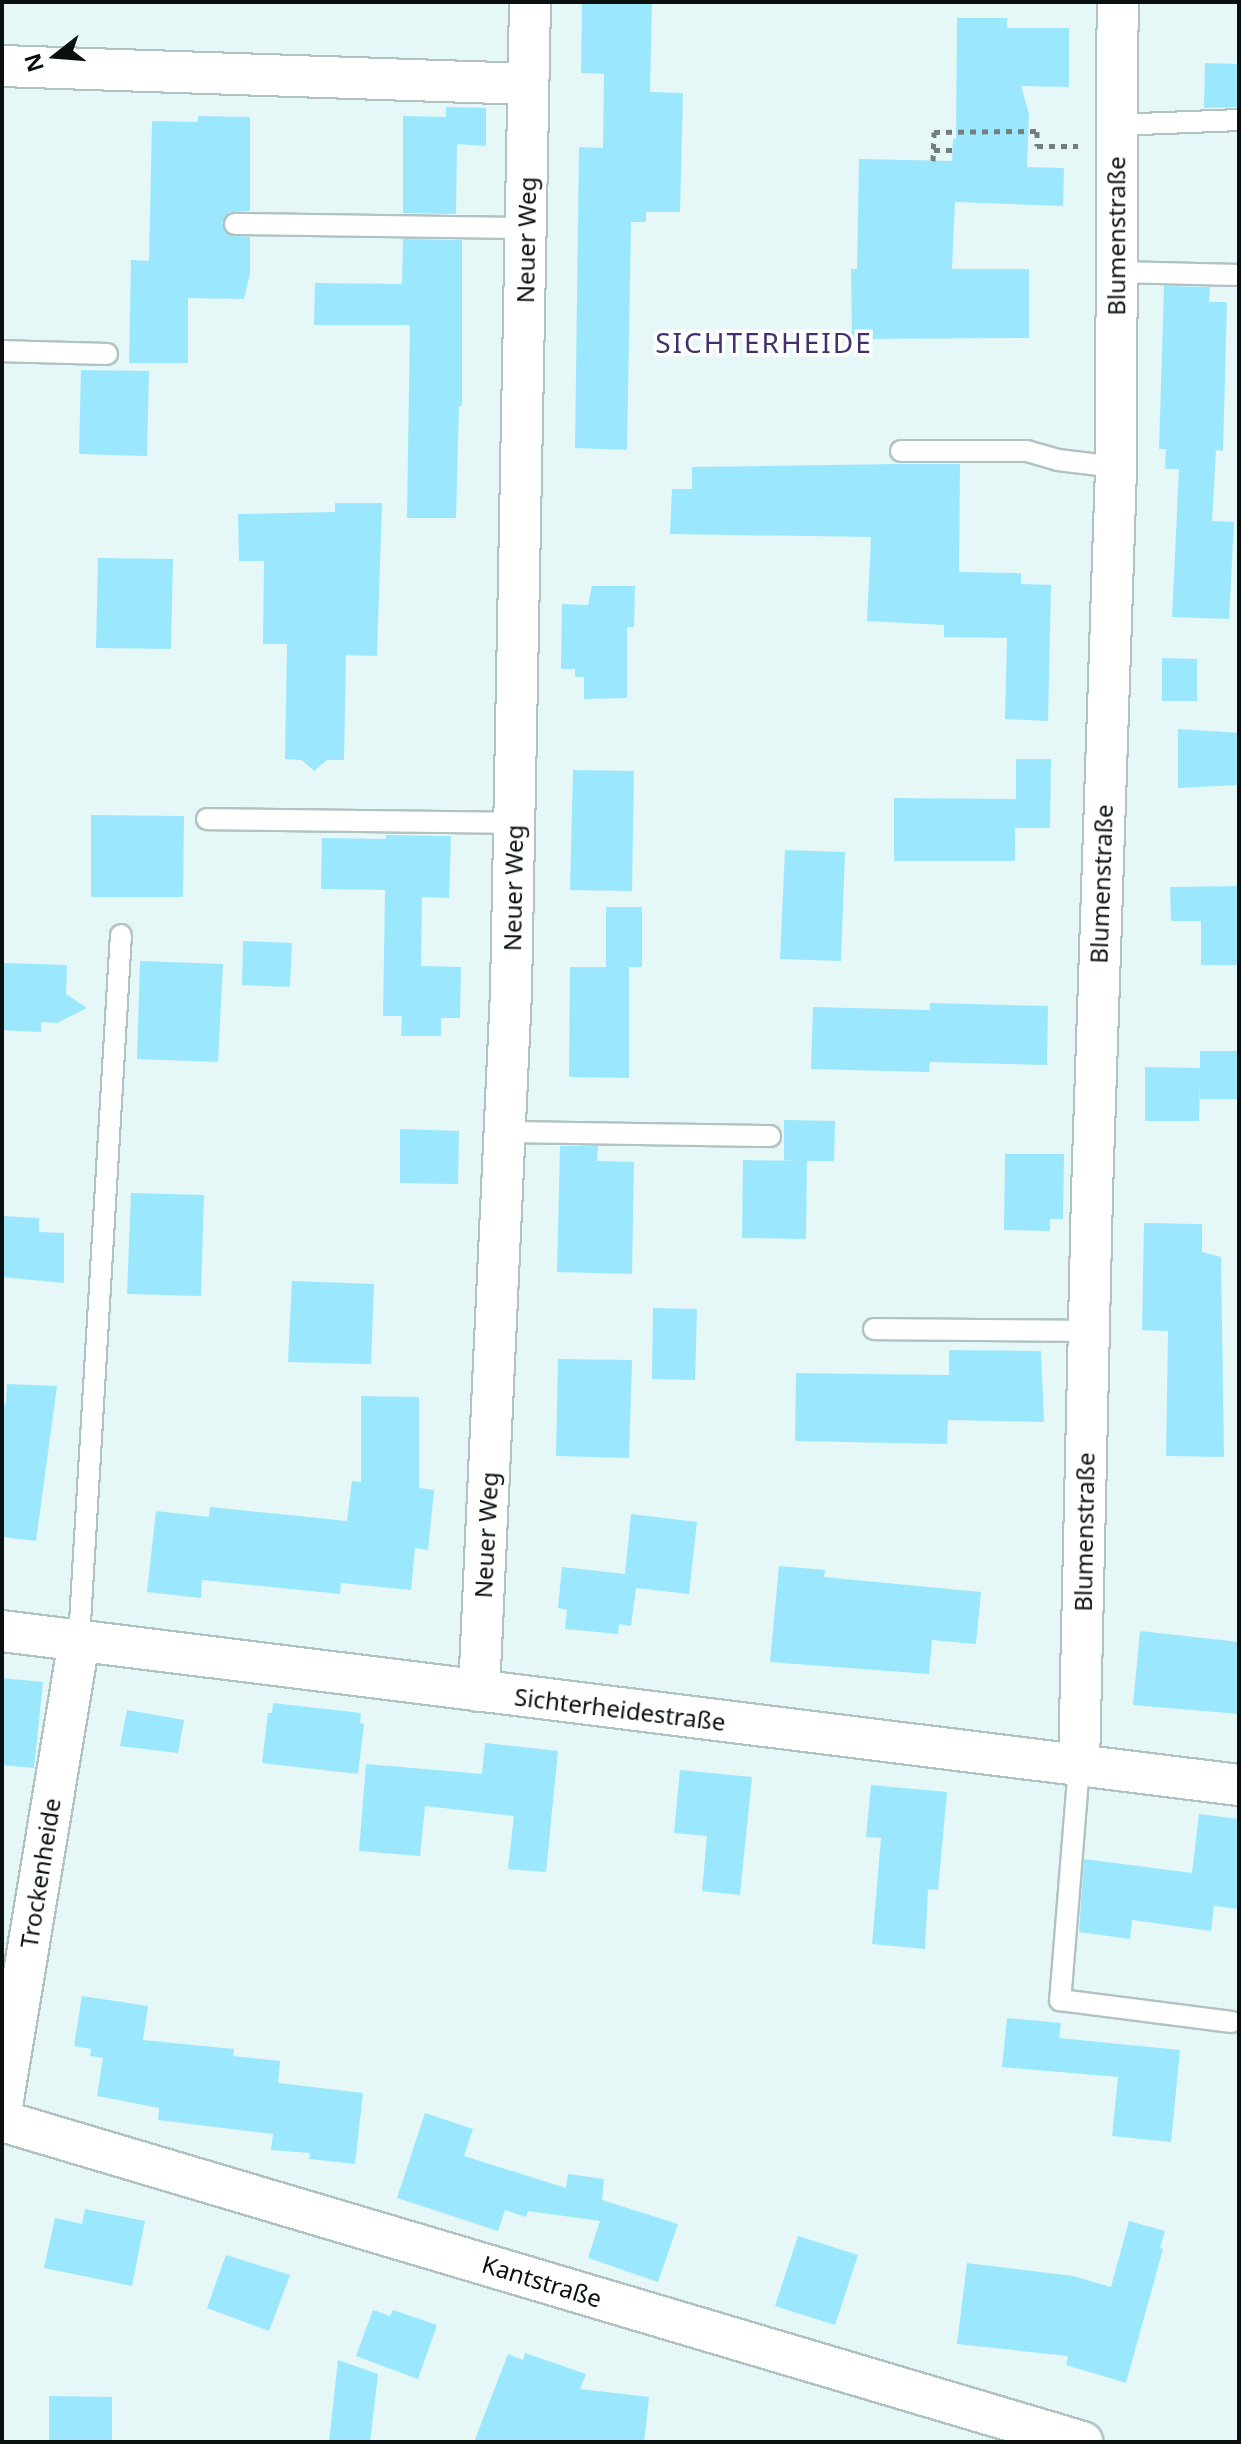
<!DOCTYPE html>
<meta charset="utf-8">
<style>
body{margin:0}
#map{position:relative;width:1241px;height:2444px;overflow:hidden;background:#e5f7f7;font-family:"Noto Sans",sans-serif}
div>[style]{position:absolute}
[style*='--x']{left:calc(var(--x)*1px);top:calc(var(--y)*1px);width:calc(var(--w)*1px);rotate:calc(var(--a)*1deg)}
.building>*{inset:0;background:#9be8fe}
.path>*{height:5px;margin-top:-2.5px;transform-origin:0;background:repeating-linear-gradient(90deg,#737f7f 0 6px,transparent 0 12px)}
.roads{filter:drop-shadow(2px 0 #b1c2c2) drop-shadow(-2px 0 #b1c2c2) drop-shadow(0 2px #b1c2c2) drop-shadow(0 -2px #b1c2c2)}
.service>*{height:20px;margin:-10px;padding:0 10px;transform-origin:10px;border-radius:10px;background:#fff}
.minor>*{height:40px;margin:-20px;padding:0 20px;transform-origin:20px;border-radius:20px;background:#fff}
span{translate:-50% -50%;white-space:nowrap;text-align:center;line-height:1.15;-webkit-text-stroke:7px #fff;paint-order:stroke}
.street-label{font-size:24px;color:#0a1010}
.quarter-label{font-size:28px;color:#41306b;letter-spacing:2px}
.frame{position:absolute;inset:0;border:4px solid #0a1010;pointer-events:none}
.north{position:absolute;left:16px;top:16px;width:80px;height:80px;-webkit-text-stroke:6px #fff;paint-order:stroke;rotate:253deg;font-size:22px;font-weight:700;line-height:32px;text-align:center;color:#0a1010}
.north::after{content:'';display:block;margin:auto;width:28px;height:36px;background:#0a1010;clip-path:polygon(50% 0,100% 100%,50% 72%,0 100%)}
</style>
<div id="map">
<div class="building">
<i style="clip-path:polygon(582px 2px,652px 2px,650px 92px,683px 93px,680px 212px,646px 212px,646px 222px,631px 222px,627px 450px,575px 448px,579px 147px,603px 148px,604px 74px,581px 73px)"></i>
<i style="clip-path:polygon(957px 18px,1007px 18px,1007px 28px,1069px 28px,1069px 87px,1021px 86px,1029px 114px,1027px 167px,1064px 168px,1063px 206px,955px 202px,952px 269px,1029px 269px,1029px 338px,852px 339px,851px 269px,857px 269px,859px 159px,952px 161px,953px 139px,956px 139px)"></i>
<i style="clip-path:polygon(1205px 63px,1239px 64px,1239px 107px,1204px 108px)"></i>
<i style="clip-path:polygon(446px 107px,486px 108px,486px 146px,457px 144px,456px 214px,403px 213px,403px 116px,446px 117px)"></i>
<i style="clip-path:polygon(198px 116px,250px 117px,250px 211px,229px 212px,222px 223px,229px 235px,250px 237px,250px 273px,244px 299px,188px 298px,188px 363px,129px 363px,131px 260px,149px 261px,152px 121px,198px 122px)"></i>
<i style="clip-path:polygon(403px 239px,462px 240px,462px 406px,459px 406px,456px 518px,407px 518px,410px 325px,314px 325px,315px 283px,402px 284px)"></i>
<i style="clip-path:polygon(1164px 286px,1210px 287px,1209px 302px,1227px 302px,1223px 451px,1216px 450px,1212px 521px,1234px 522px,1229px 619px,1172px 617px,1179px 469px,1165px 469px,1166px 449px,1159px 449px)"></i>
<i style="clip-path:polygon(81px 370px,149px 371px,147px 456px,79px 454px)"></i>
<i style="clip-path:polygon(900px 464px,960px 464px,959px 572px,1021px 573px,1021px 584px,1051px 585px,1048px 721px,1005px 719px,1007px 638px,944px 637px,944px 625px,867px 621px,871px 537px,670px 534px,672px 489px,692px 489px,692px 467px)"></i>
<i style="clip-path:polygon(335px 503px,382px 503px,377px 656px,346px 655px,344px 760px,327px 760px,314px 771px,302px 760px,285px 759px,287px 644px,263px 644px,264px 561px,239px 561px,238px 514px,335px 512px)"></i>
<i style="clip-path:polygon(98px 558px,173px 559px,171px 649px,96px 648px)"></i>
<i style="clip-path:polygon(592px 586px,635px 586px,634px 627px,627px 627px,627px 698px,584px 699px,584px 677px,575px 677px,575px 669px,561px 669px,562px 604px,588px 605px)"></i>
<i style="clip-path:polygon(1162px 658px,1197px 659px,1197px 701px,1162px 701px)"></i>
<i style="clip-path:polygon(1178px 729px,1239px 733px,1239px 785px,1178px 788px)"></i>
<i style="clip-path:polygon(1016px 759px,1051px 759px,1050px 828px,1015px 828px,1015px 861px,894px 861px,894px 798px,1016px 799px)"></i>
<i style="clip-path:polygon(573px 770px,634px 771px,632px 891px,570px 890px)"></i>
<i style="clip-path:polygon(91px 815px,184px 816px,183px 897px,91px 897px)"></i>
<i style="clip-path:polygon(386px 835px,451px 836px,449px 898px,422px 897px,421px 966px,461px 967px,460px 1018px,441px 1018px,441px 1036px,401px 1036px,402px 1016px,383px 1016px,385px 890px,321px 889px,322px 838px,386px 839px)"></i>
<i style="clip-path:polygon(785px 850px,845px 852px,841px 961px,780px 959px)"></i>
<i style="clip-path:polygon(1239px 886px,1239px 965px,1201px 965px,1201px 921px,1171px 921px,1170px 887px)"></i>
<i style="clip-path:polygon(606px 907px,642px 907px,642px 967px,629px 967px,629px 1078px,569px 1077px,570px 967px,606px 967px)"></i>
<i style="clip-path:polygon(243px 941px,292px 943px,290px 987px,242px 985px)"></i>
<i style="clip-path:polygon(140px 961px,223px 964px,218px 1062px,137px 1059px)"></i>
<i style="clip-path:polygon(2px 963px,67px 965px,66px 994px,87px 1008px,57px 1023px,41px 1022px,41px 1032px,2px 1030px)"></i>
<i style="clip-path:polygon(930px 1003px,1048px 1006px,1047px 1065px,930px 1062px,929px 1072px,811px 1069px,813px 1007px,930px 1010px)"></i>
<i style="clip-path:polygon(1200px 1051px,1239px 1051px,1239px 1099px,1200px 1099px,1200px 1083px,1199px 1121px,1145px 1121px,1145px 1067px,1200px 1068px)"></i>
<i style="clip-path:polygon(784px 1120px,835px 1121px,834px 1161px,807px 1161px,806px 1239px,742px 1238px,743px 1160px,799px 1161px,784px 1160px)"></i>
<i style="clip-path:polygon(400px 1129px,459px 1131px,458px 1184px,400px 1183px)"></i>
<i style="clip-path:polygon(560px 1146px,598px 1146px,597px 1161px,634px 1162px,632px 1274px,557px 1272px)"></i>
<i style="clip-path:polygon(1005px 1154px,1064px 1154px,1063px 1219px,1050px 1219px,1050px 1231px,1004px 1230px)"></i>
<i style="clip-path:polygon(131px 1193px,204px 1195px,201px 1296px,127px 1294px)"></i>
<i style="clip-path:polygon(2px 1216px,39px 1218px,39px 1232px,64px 1233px,64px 1283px,2px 1277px)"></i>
<i style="clip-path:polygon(1144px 1223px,1202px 1224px,1202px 1252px,1221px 1257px,1224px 1457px,1166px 1456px,1168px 1331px,1142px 1330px)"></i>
<i style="clip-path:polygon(292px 1281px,374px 1284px,371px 1364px,288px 1362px)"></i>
<i style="clip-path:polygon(653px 1308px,697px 1309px,695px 1380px,652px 1379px)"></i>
<i style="clip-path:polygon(949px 1350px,1041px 1351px,1044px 1422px,948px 1420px,947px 1444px,795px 1441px,796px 1373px,949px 1375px)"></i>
<i style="clip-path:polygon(558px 1359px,632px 1360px,629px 1458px,556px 1456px)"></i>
<i style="clip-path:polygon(7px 1384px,57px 1386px,36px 1541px,2px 1537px,2px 1404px,6px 1405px)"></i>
<i style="clip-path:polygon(361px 1396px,419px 1397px,419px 1488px,434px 1490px,428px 1550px,415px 1548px,411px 1590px,341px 1583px,340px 1594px,202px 1580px,201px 1598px,147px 1592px,156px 1511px,209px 1517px,210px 1507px,347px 1521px,352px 1481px,361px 1482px)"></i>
<i style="clip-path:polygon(631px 1514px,697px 1522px,689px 1594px,636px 1588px,631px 1626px,619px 1624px,618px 1634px,565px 1629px,567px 1610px,558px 1608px,562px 1567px,625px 1574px)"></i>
<i style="clip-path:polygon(779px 1566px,825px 1570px,824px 1577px,981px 1592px,976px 1644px,932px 1640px,929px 1674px,770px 1662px)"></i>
<i style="clip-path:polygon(1140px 1631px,1239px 1642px,1239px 1714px,1133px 1705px)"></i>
<i style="clip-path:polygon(2px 1678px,43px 1682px,34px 1768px,2px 1765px)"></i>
<i style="clip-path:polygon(273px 1703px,361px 1713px,360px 1723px,364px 1724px,358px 1774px,262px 1763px,268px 1713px,272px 1713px)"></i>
<i style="clip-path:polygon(127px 1710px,184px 1720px,178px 1753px,120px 1746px)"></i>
<i style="clip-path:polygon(485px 1743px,558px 1751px,546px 1872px,508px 1869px,514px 1816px,425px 1806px,420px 1856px,359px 1851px,366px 1764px,482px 1774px)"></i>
<i style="clip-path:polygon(680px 1770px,752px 1777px,740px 1895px,702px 1891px,707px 1836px,674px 1833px)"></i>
<i style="clip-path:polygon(871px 1785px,947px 1792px,938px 1890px,928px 1889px,925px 1949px,872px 1944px,881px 1838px,866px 1837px)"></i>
<i style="clip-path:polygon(1199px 1814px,1239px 1819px,1239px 1909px,1214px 1906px,1211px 1931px,1132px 1920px,1130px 1939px,1079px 1932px,1084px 1859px,1192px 1873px)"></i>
<i style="clip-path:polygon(82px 1996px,148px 2006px,143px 2040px,234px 2049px,233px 2056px,280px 2061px,278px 2083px,363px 2093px,355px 2164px,309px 2159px,310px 2153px,271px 2150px,273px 2134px,158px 2120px,159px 2108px,97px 2096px,103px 2058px,90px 2056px,91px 2049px,74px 2046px)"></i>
<i style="clip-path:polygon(1007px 2018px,1061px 2023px,1059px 2038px,1180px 2050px,1171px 2142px,1112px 2136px,1118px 2077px,1002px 2067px)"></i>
<i style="clip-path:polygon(425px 2113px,473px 2129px,464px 2156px,566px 2188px,568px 2174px,604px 2179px,602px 2200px,678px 2224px,658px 2282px,588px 2258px,600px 2221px,528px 2211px,526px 2217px,505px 2210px,498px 2231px,397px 2198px)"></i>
<i style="clip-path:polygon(85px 2209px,145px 2221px,132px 2286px,44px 2268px,55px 2218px,82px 2224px)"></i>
<i style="clip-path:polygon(1129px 2221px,1165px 2231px,1160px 2248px,1163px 2249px,1126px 2383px,1066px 2365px,1068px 2356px,957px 2344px,967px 2263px,1073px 2276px,1111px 2287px)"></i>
<i style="clip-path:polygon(798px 2236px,858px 2255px,835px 2325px,775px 2306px)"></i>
<i style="clip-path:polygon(226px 2255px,290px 2275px,269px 2331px,207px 2308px)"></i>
<i style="clip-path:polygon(373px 2310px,390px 2316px,393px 2310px,437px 2325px,418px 2379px,356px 2356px)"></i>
<i style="clip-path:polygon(525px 2353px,586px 2374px,580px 2389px,649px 2397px,644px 2442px,474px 2442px,508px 2354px,523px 2360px)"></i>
<i style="clip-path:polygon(338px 2360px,378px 2374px,370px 2442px,329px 2442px)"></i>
<i style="clip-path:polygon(49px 2396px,112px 2397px,112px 2442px,49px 2442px)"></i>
</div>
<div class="path">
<i style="--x:934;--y:150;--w:19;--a:0"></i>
<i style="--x:933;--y:161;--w:29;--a:-88"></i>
<i style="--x:934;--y:132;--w:103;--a:-0.6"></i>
<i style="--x:1037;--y:131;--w:15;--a:90"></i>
<i style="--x:1037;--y:146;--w:41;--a:0"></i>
</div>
<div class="roads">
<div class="service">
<i style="--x:1115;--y:125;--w:124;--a:-2.3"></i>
<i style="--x:235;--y:224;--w:291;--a:0.8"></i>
<i style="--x:1116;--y:272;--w:123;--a:1.4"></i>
<i style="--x:2;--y:351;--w:105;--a:1.6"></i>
<i style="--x:901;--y:451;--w:126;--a:0"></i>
<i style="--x:1027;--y:451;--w:32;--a:16"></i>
<i style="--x:1058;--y:460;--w:58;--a:6.9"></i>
<i style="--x:207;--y:819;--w:308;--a:0.7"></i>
<i style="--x:505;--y:1132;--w:265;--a:0.9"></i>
<i style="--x:874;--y:1329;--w:214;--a:0.5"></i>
<i style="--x:79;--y:1639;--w:705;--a:-86.59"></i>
<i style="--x:1079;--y:1766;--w:235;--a:94.6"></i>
<i style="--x:1060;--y:2000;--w:173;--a:7.3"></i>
</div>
<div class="minor">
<i style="--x:2;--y:66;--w:526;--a:1.96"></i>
<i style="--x:2;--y:1631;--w:1247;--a:7.1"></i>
<i style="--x:479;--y:1691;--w:701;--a:-87.38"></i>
<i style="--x:511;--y:991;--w:989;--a:-88.9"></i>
<i style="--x:1079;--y:1766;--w:574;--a:-88.7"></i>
<i style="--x:1092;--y:1192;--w:725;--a:-88.1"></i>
<i style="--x:1116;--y:467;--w:465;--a:-89.8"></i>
<i style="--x:2;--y:2106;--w:473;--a:-80.6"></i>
<i style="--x:2;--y:2121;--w:1127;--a:16.55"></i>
</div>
</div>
<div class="street-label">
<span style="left:1116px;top:236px;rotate:-90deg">Blumenstraße</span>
<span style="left:526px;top:240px;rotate:-89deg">Neuer Weg</span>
<span style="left:1101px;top:884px;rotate:-88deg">Blumenstraße</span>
<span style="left:513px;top:888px;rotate:-89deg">Neuer Weg</span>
<span style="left:1084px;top:1532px;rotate:-89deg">Blumenstraße</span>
<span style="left:486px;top:1535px;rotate:-87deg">Neuer Weg</span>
<span style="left:620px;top:1709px;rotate:7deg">Sichterheidestraße</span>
<span style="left:40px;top:1873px;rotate:-81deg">Trockenheide</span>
<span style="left:542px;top:2281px;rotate:17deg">Kantstraße</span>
</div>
<div class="quarter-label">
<span style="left:764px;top:342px">SICHTERHEIDE</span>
</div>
<div class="frame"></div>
<div class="north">N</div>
</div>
